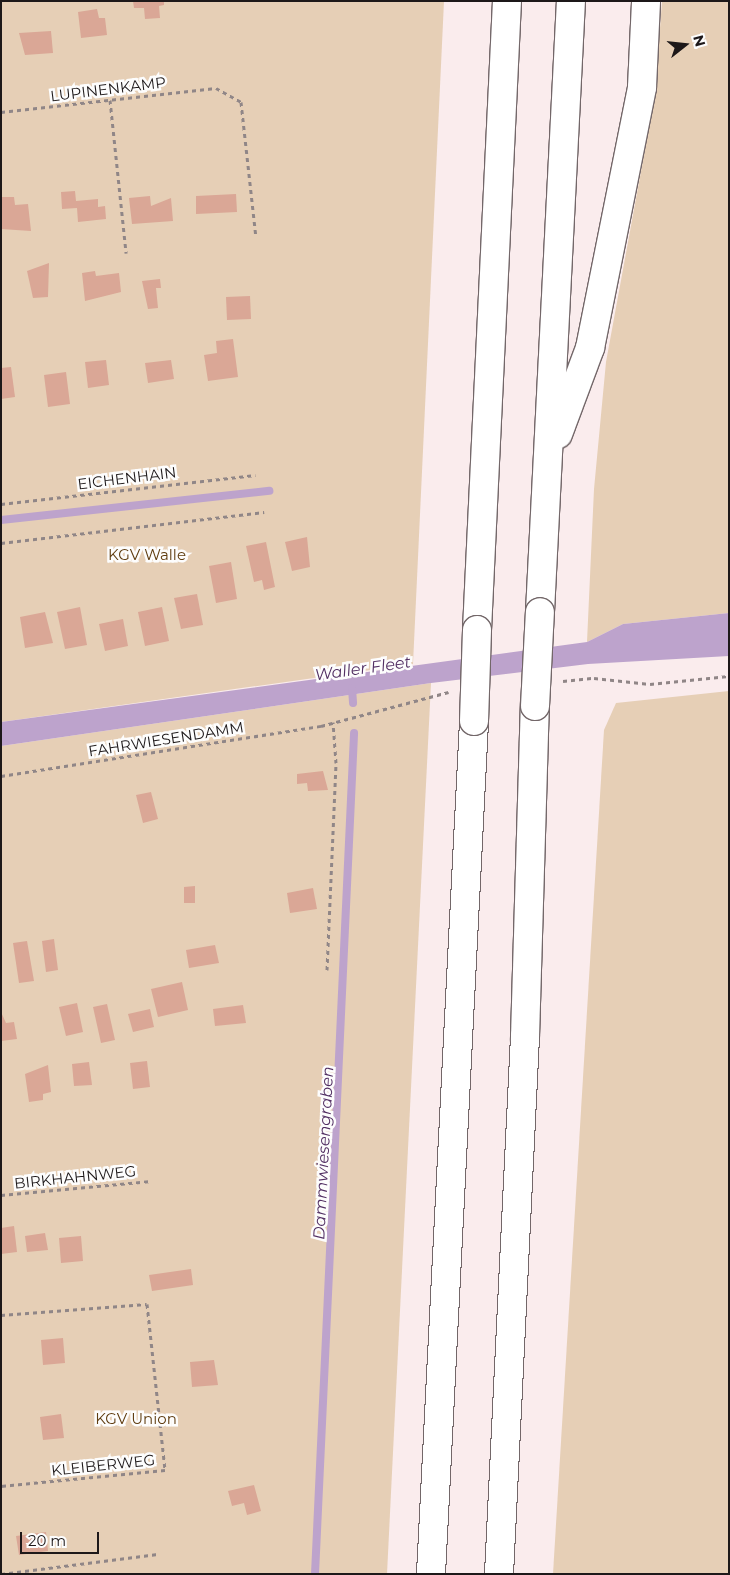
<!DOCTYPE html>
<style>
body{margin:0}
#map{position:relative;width:730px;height:1575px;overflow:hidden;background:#faeced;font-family:Montserrat,sans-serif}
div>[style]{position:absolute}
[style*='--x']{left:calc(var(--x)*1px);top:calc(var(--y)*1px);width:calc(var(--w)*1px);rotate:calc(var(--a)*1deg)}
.green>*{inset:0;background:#e6cfb6}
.water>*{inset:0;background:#bda3cc}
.stream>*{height:8px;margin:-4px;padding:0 4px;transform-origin:4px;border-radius:4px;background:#bda3cc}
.building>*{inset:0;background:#daa796}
.path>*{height:3px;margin-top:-1.5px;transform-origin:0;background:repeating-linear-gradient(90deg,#908687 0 4px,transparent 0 8px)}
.roads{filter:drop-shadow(1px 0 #736769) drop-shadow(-1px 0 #736769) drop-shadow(0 1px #736769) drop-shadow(0 -1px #736769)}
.highway>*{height:28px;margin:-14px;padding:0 14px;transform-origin:14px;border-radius:14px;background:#fff}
.bridges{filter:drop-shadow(1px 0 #736769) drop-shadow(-1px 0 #736769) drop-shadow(0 1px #736769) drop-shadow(0 -1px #736769)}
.highway-bridge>*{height:28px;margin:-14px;padding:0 14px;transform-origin:14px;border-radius:14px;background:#fff}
span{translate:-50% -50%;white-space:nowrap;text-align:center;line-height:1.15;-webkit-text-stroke:5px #fdfdfd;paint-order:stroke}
.street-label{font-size:15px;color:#1d1819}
.park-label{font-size:15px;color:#5f3c0f}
.water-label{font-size:16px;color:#522f63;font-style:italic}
.frame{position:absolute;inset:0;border:2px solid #1d1819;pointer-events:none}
.north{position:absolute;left:660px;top:20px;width:50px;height:50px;-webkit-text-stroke:4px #fdfdfd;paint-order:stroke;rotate:74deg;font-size:14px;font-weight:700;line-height:20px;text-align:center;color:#1d1819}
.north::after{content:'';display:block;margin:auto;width:18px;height:22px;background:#1d1819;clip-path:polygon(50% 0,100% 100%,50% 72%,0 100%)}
.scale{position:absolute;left:20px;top:1532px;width:79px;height:22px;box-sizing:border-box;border:2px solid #1d1819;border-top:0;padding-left:6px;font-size:15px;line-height:18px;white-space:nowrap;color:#1d1819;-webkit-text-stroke:4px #fdfdfd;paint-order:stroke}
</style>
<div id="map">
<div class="green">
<i style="clip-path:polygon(1px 1px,444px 1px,413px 664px,1px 722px)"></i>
<i style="clip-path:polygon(662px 1px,729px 1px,729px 613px,623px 624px,587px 642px,594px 489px,606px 362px,655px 95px)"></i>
<i style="clip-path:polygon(431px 683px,387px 1574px,1px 1574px,1px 746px)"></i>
<i style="clip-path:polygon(729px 691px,729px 1574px,553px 1574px,604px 730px,616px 703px)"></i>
</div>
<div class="water">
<i style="clip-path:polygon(729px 613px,729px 656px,588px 664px,431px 683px,1px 746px,1px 722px,587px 642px,623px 624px)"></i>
</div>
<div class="stream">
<i style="--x:1;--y:520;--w:270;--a:-6.2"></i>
<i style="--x:352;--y:688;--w:15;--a:86"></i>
<i style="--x:315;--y:1574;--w:842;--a:-87.34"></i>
</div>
<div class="building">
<i style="clip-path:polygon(133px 1px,164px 1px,164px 5px,159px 6px,160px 18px,145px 19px,144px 8px,134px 8px)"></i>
<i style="clip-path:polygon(97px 9px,99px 18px,105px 18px,107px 35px,81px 38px,78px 12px)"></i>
<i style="clip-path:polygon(51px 31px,53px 53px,25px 55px,19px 33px)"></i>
<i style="clip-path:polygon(75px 191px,76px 201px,98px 199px,98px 207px,105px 206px,106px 219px,78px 222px,77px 208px,62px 209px,61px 192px)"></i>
<i style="clip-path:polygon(236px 194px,237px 212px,196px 214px,196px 196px)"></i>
<i style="clip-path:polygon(150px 196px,151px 206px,171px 198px,173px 221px,132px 224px,129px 198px)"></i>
<i style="clip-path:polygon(1px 197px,14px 197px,15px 205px,28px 204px,31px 231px,1px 229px)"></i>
<i style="clip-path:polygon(49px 263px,48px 297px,33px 298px,27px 271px)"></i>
<i style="clip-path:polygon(95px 271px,96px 276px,119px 273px,121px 292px,85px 301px,82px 273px)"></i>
<i style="clip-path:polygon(160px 279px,161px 288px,156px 288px,158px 308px,148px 309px,142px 281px)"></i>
<i style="clip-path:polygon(250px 296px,251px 319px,227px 320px,226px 297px)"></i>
<i style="clip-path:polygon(233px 339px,238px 377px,208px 381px,204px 355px,217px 353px,216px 341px)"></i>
<i style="clip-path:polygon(106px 360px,109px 385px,88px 388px,85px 362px)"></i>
<i style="clip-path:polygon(171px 360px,174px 379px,148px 383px,145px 363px)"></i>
<i style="clip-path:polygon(11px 367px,15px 397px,1px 399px,1px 368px)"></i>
<i style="clip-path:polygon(66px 372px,70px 404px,48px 407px,44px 375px)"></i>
<i style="clip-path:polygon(307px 537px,310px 567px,292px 571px,285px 542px)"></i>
<i style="clip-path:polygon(266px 542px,275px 587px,264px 590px,262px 580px,254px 582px,246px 546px)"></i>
<i style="clip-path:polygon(231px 562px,237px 599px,216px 603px,209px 566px)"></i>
<i style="clip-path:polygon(197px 594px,203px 625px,181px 629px,174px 598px)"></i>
<i style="clip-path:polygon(80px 607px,87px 645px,65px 649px,57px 612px)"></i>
<i style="clip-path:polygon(162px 607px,169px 641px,145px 646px,138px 612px)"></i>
<i style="clip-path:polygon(45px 612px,53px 643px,25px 648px,20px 617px)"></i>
<i style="clip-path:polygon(123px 619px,128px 646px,105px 651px,99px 624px)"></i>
<i style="clip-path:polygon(323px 771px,328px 790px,308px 791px,307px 783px,297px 784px,297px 774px)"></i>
<i style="clip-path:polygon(151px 792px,158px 819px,143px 823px,136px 795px)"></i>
<i style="clip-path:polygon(195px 886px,195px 903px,184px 903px,184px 887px)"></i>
<i style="clip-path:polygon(313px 888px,317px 909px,290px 913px,287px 893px)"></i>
<i style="clip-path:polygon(54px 939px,58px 970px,46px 972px,42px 941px)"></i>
<i style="clip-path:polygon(27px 941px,34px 981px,19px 983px,13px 943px)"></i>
<i style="clip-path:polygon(215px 945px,219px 963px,189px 968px,186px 950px)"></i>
<i style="clip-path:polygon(182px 982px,188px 1010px,158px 1017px,151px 989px)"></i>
<i style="clip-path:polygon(77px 1003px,83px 1032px,66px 1036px,59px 1007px)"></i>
<i style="clip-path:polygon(107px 1004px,115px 1040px,101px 1043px,93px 1007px)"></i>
<i style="clip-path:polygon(243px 1005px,246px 1023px,215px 1026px,213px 1009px)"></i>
<i style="clip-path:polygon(150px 1009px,154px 1027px,133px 1032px,128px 1014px)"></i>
<i style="clip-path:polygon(1px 1012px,6px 1023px,14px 1022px,17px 1039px,1px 1041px)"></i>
<i style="clip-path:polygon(147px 1061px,150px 1087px,133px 1089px,130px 1063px)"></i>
<i style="clip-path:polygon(89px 1062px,92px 1085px,74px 1086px,72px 1064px)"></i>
<i style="clip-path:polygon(48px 1065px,51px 1092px,43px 1094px,43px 1100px,29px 1102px,25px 1074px)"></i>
<i style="clip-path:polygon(14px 1226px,17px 1252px,1px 1254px,1px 1228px)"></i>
<i style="clip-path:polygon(45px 1233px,48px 1250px,27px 1252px,25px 1236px)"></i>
<i style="clip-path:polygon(81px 1236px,83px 1261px,61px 1263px,59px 1238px)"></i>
<i style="clip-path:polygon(191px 1269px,193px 1285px,152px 1291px,149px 1275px)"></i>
<i style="clip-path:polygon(63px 1338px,65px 1363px,43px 1365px,41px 1340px)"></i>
<i style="clip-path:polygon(214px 1360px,218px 1385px,192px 1387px,190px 1362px)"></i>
<i style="clip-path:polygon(61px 1414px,64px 1438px,43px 1440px,40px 1417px)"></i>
<i style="clip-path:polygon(254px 1485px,261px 1511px,247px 1515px,244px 1503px,232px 1506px,228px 1491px)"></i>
<i style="clip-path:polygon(46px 1532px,48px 1551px,19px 1555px,16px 1536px)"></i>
</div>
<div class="path">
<i style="--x:110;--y:100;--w:154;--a:84"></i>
<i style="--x:1;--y:112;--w:216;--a:-6.4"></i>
<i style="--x:216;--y:88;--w:29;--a:29"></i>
<i style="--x:241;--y:102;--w:136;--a:83.7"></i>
<i style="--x:1;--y:504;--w:256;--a:-6.5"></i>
<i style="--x:1;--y:543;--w:265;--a:-6.7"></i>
<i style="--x:563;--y:681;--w:31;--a:-6"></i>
<i style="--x:594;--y:678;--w:56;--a:6.1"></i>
<i style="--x:650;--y:684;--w:79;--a:-5.8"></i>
<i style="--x:1;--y:776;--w:324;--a:-8.9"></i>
<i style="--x:321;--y:726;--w:132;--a:-14.9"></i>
<i style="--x:327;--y:970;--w:207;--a:-87.5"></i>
<i style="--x:336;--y:763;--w:41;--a:-94.2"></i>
<i style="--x:1;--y:1195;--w:151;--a:-5.3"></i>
<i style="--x:1;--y:1315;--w:146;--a:-4.3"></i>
<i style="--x:147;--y:1304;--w:167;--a:83.8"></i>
<i style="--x:165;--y:1470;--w:165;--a:174.4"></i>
<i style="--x:1;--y:1574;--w:158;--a:-7.3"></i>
</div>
<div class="roads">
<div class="highway">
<i style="--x:558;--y:434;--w:92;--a:-69.6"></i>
<i style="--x:590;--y:348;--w:266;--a:-78.7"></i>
<i style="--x:642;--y:87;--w:86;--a:-87.3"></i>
<i style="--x:540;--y:612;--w:612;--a:-87.1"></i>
<i style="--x:477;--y:630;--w:630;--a:-87.27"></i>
<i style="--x:431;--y:1574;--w:854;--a:-87.11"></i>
<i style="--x:499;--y:1574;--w:538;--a:-87.23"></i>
<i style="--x:525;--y:1037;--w:331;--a:-88.3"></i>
</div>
</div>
<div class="bridges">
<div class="highway-bridge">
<i style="--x:535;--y:706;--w:94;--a:-87"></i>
<i style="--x:474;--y:721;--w:91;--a:-88.1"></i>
</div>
</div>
<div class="street-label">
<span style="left:108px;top:89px;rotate:-7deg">LUPINENKAMP</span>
<span style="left:127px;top:478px;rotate:-7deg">EICHENHAIN</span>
<span style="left:166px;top:739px;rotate:-9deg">FAHRWIESENDAMM</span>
<span style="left:75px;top:1177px;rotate:-6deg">BIRKHAHNWEG</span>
<span style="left:103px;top:1465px;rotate:-6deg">KLEIBERWEG</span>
</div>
<div class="park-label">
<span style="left:147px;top:555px">KGV Walle</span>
<span style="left:136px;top:1419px">KGV Union</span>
</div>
<div class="water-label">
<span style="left:363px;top:669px;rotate:-8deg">Waller Fleet</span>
<span style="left:324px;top:1153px;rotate:-87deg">Dammwiesengraben</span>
</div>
<div class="frame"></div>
<div class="north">N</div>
<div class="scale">20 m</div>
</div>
